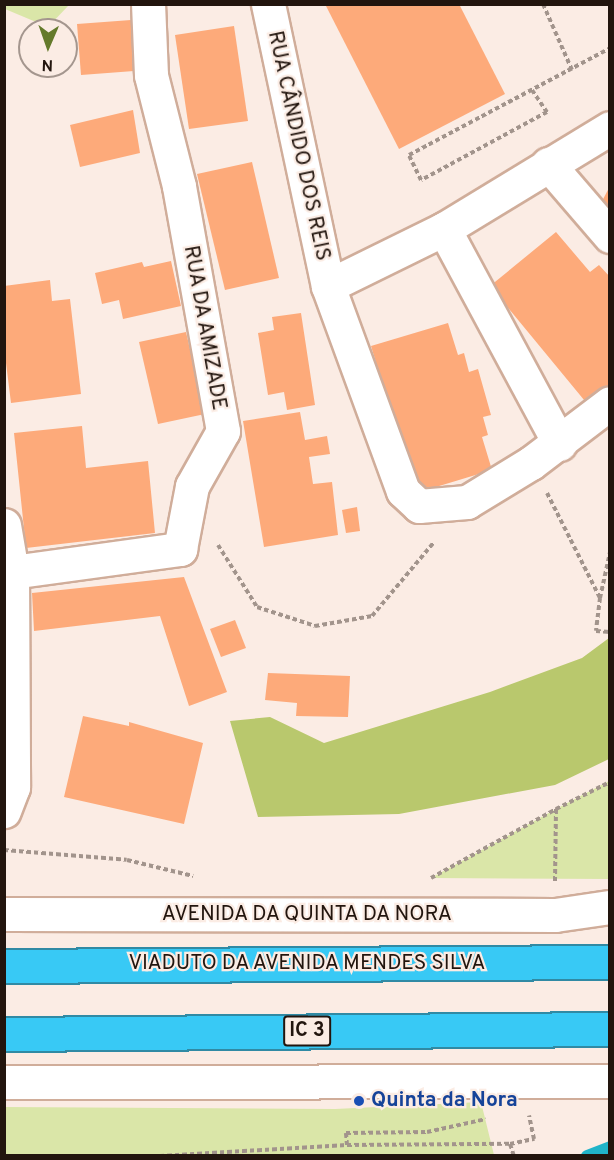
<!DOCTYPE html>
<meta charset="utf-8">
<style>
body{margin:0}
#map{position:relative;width:614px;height:1160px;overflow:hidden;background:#fbece4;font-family:Overpass,sans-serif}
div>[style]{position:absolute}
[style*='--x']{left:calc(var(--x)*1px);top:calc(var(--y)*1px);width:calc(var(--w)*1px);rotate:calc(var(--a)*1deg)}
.green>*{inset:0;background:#dae6a8}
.forest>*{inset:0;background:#b9c86d}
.stream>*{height:12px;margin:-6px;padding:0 6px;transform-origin:6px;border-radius:6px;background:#20b4c9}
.building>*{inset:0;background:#fdaa7a}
.path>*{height:4px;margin-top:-2px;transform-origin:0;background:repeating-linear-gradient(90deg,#a2948c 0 4.5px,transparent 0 7.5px)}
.roads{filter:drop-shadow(2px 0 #d0ad9a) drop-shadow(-2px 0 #d0ad9a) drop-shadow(0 2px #d0ad9a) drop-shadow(0 -2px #d0ad9a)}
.street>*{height:33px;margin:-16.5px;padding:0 16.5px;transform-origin:16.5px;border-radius:16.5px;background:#fff}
.secondary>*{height:33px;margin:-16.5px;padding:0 16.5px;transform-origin:16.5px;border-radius:16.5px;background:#fff}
.bridges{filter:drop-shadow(2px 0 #308aa4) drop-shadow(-2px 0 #308aa4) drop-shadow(0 2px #308aa4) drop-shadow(0 -2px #308aa4)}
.highway-bridge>*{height:33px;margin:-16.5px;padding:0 16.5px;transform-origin:16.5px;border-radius:16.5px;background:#38c9f5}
.dots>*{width:16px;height:16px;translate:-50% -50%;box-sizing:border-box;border:3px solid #fbece4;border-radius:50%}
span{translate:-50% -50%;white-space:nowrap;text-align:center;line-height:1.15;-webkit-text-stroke:4.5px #fbece4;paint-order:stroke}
.shield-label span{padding:2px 4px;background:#fbece4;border:2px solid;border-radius:4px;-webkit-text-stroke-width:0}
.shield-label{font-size:20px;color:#22150e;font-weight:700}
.street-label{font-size:21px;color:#22150e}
.transit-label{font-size:21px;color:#164399;font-weight:700}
.left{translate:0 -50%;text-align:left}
.frame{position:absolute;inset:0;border:6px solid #22150e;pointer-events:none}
.north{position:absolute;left:18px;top:18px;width:60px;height:60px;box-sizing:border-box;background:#fbece4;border:2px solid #a4968e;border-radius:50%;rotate:182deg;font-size:16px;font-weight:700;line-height:24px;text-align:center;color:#22150e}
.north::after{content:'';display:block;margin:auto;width:21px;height:27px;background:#647a2b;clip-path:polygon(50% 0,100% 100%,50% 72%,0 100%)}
</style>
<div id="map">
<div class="green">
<i style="clip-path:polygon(4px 5px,5px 4px,69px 5px,48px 27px,5px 9px)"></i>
<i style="clip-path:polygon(609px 781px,609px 879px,431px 878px,556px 809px)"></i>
<i style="clip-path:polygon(481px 1102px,494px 1155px,5px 1155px,5px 1107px,335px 1109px)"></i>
</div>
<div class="forest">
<i style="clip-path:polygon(609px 638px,609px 759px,555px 785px,399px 814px,258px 817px,230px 721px,270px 717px,324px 743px,490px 692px,582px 658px)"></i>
</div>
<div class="stream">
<i style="--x:587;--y:1156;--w:25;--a:-21"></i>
</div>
<div class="building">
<i style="clip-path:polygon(325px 4px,459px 4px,505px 94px,399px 149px)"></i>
<i style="clip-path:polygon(131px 20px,134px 71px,81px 75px,77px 24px)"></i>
<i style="clip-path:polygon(234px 26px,248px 121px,189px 129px,175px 35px)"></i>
<i style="clip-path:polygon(133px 110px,140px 153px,80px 167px,70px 125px)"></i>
<i style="clip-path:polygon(252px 162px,279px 278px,225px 290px,197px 174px)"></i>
<i style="clip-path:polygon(610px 186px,610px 210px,600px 205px)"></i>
<i style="clip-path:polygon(556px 232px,590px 272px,599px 265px,610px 277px,610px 389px,589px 406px,490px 286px)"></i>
<i style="clip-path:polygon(171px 261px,181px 306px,123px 319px,119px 300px,102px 304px,95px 273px,142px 262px,144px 267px)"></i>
<i style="clip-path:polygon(50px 280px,52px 301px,70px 299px,81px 394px,11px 403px,4px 347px,4px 286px)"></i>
<i style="clip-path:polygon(301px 313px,315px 405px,287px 410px,284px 392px,268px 395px,258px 333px,274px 330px,272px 317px)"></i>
<i style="clip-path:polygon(448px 323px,458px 355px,464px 353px,469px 372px,478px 369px,491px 415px,483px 417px,488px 435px,482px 437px,492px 470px,416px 493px,371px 346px)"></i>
<i style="clip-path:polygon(186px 332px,205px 414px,158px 424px,139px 342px)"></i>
<i style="clip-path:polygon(300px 412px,305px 440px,327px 436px,330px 454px,309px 457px,313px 484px,332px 482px,338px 535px,264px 547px,243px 421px)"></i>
<i style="clip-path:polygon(82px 426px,86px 468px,148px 461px,155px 533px,26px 548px,14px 433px)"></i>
<i style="clip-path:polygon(357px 507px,360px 531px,346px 533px,342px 510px)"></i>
<i style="clip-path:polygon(184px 577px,227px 692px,189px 706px,160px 616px,34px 631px,32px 593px)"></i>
<i style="clip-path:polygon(235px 620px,246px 648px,221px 657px,210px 629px)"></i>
<i style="clip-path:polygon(268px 673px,350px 676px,348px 717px,296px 716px,297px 703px,265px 700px)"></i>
<i style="clip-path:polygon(83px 716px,129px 726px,129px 722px,203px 743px,184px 824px,64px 797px)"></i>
</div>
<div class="path">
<i style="--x:543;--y:4;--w:72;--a:66.3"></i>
<i style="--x:532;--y:90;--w:27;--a:56"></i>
<i style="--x:547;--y:112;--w:143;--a:151.6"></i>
<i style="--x:421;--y:180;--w:28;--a:-116"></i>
<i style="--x:409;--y:155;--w:228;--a:-28"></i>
<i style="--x:547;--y:493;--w:118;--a:63.2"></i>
<i style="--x:600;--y:598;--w:33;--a:97"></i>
<i style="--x:596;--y:631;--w:14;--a:4"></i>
<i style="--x:218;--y:545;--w:73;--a:57.8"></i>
<i style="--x:257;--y:607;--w:61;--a:18.1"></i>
<i style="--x:315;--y:626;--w:58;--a:-10"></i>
<i style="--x:372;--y:616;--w:97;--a:-50"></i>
<i style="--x:600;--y:598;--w:47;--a:-77.7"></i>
<i style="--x:4;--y:850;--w:123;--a:4.6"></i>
<i style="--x:127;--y:860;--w:68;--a:13.6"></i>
<i style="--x:431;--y:878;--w:143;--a:-28.9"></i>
<i style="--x:555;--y:881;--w:72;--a:-89.2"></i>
<i style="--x:556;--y:809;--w:60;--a:-26.6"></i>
<i style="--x:510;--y:1144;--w:25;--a:-12"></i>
<i style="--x:534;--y:1139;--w:24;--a:-102"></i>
<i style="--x:347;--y:1145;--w:12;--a:-95"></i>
<i style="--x:346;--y:1133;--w:81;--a:-0.7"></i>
<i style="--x:427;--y:1132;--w:60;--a:-12.4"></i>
<i style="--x:160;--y:1156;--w:187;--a:-3.4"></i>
<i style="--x:347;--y:1145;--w:163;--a:-0.4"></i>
<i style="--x:510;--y:1144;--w:13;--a:72"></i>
</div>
<div class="roads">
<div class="street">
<i style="--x:268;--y:4;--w:288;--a:78"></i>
<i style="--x:328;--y:286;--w:218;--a:69.9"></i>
<i style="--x:403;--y:491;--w:22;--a:43"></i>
<i style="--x:419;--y:506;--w:48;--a:-4.8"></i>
<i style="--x:467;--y:502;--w:75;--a:-31.4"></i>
<i style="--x:531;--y:463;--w:99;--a:-37.2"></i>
<i style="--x:548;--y:164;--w:95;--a:49.3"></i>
<i style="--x:444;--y:229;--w:244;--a:61.7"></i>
<i style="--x:328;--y:286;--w:129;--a:-26.2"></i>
<i style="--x:444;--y:229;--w:194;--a:-31.3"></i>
<i style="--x:4;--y:525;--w:48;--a:80.3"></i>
<i style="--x:12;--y:572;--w:215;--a:89.7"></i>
<i style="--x:13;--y:787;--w:26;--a:111"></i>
<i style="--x:12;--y:572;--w:170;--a:-7.8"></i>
<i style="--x:180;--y:549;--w:64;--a:-79.2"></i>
<i style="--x:192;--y:486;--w:63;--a:-60.6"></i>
<i style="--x:223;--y:431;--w:249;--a:-100.2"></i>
<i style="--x:179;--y:186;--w:114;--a:-104.2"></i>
<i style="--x:151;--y:75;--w:71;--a:-92.4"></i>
</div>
<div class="secondary">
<i style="--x:4;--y:914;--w:551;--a:0.1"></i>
<i style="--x:555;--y:915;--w:56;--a:-8.3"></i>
<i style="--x:4;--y:1082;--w:606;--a:-0.09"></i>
</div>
</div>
<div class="bridges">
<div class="highway-bridge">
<i style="--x:4;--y:966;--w:606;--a:-0.38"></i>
<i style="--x:4;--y:1034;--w:606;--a:-0.47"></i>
</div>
</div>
<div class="dots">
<i style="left:359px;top:1101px;background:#1a4fb4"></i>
</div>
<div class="shield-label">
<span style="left:307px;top:1031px">IC 3</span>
</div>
<div class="street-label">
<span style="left:298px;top:146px;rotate:78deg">RUA CÂNDIDO DOS REIS</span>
<span style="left:204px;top:328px;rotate:80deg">RUA DA AMIZADE</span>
<span style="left:307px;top:915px">AVENIDA DA QUINTA DA NORA</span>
<span style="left:307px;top:964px">VIADUTO DA AVENIDA MENDES SILVA</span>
</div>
<div class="transit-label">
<span class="left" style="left:371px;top:1101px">Quinta da Nora</span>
</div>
<div class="frame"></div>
<div class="north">N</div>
</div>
